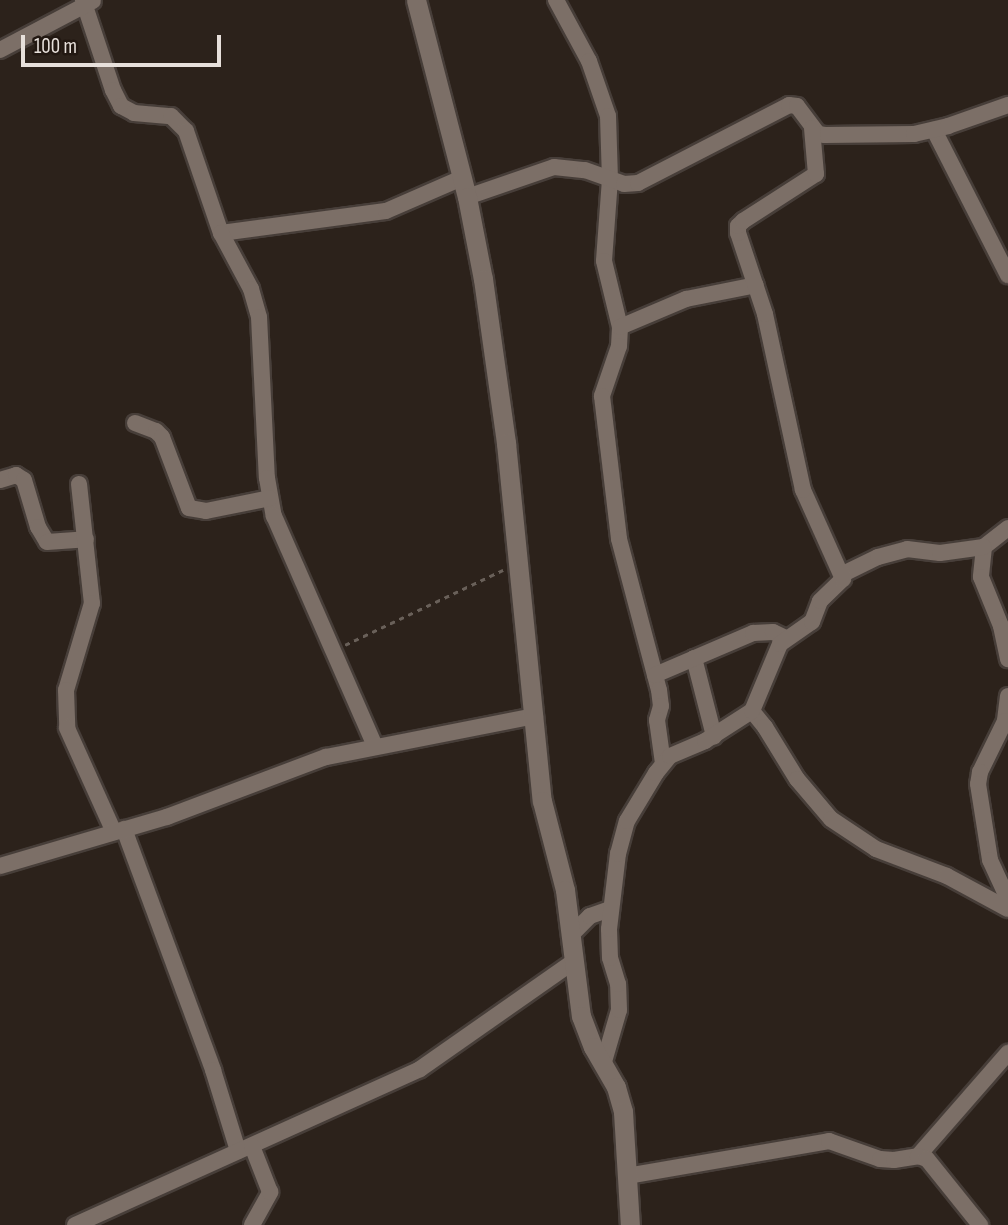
<!DOCTYPE html>
<style>
body{margin:0}
#map{position:relative;width:1008px;height:1225px;overflow:hidden;background:#2c221b;font-family:"Sofia Sans Condensed",sans-serif}
div>[style]{position:absolute}
[style*='--x']{left:calc(var(--x)*1px);top:calc(var(--y)*1px);width:calc(var(--w)*1px);rotate:calc(var(--a)*1deg)}
.path>*{height:2.5px;margin-top:-1.25px;transform-origin:0;background:repeating-linear-gradient(90deg,#696059 0 5px,transparent 0 10px)}
.roads{filter:drop-shadow(2px 0 #473e39) drop-shadow(-2px 0 #473e39) drop-shadow(0 2px #473e39) drop-shadow(0 -2px #473e39)}
.minor>*{height:16px;margin:-8px;padding:0 8px;transform-origin:8px;border-radius:8px;background:#7c6f67}
.tertiary>*{height:19px;margin:-9.5px;padding:0 9.5px;transform-origin:9.5px;border-radius:9.5px;background:#7c6f67}
span{translate:-50% -50%;white-space:nowrap;text-align:center;line-height:1.15;-webkit-text-stroke:5px #221812;paint-order:stroke}
.scale{position:absolute;left:21px;top:35px;width:200px;height:32px;box-sizing:border-box;border:4px solid #e7e0db;border-top:0;padding-left:9px;font-size:21px;line-height:24px;white-space:nowrap;color:#e7e0db;-webkit-text-stroke:5px #221812;paint-order:stroke}
</style>
<div id="map">
<div class="path">
<i style="--x:345;--y:645;--w:175;--a:-25.4"></i>
</div>
<div class="roads">
<div class="minor">
<i style="--x:83;--y:0;--w:95;--a:71.6"></i>
<i style="--x:113;--y:90;--w:18;--a:63"></i>
<i style="--x:121;--y:106;--w:15;--a:28"></i>
<i style="--x:134;--y:113;--w:37;--a:5"></i>
<i style="--x:171;--y:116;--w:21;--a:45"></i>
<i style="--x:186;--y:131;--w:108;--a:71.1"></i>
<i style="--x:221;--y:233;--w:166;--a:-7.6"></i>
<i style="--x:386;--y:211;--w:83;--a:-23.5"></i>
<i style="--x:556;--y:0;--w:69;--a:61.6"></i>
<i style="--x:589;--y:61;--w:58;--a:70.9"></i>
<i style="--x:608;--y:116;--w:63;--a:88.2"></i>
<i style="--x:610;--y:179;--w:82;--a:94.2"></i>
<i style="--x:604;--y:261;--w:68;--a:76.4"></i>
<i style="--x:620;--y:327;--w:19;--a:93"></i>
<i style="--x:619;--y:346;--w:53;--a:108.8"></i>
<i style="--x:602;--y:396;--w:144;--a:83.2"></i>
<i style="--x:619;--y:539;--w:156;--a:75.2"></i>
<i style="--x:659;--y:690;--w:16;--a:83"></i>
<i style="--x:661;--y:706;--w:15;--a:106"></i>
<i style="--x:657;--y:720;--w:43;--a:82.1"></i>
<i style="--x:0;--y:50;--w:105;--a:-27.8"></i>
<i style="--x:934;--y:130;--w:163;--a:63"></i>
<i style="--x:467;--y:197;--w:92;--a:-19"></i>
<i style="--x:554;--y:167;--w:31;--a:6"></i>
<i style="--x:585;--y:170;--w:41;--a:19.7"></i>
<i style="--x:624;--y:184;--w:14;--a:-4"></i>
<i style="--x:638;--y:183;--w:170;--a:-27.3"></i>
<i style="--x:789;--y:105;--w:8;--a:7"></i>
<i style="--x:797;--y:106;--w:35;--a:53"></i>
<i style="--x:818;--y:134;--w:7;--a:8"></i>
<i style="--x:825;--y:135;--w:89;--a:-0.6"></i>
<i style="--x:914;--y:134;--w:35;--a:-13"></i>
<i style="--x:948;--y:126;--w:64;--a:-19.3"></i>
<i style="--x:221;--y:233;--w:64;--a:61.8"></i>
<i style="--x:251;--y:289;--w:29;--a:74"></i>
<i style="--x:259;--y:317;--w:161;--a:87.2"></i>
<i style="--x:267;--y:478;--w:39;--a:80"></i>
<i style="--x:274;--y:516;--w:251;--a:66.3"></i>
<i style="--x:620;--y:327;--w:72;--a:-23"></i>
<i style="--x:686;--y:299;--w:71;--a:-11.3"></i>
<i style="--x:135;--y:423;--w:22;--a:21"></i>
<i style="--x:156;--y:431;--w:8;--a:45"></i>
<i style="--x:162;--y:437;--w:76;--a:69.2"></i>
<i style="--x:189;--y:508;--w:17;--a:10"></i>
<i style="--x:206;--y:511;--w:65;--a:-11.5"></i>
<i style="--x:0;--y:480;--w:17;--a:-17"></i>
<i style="--x:16;--y:475;--w:9;--a:32"></i>
<i style="--x:24;--y:480;--w:49;--a:73.4"></i>
<i style="--x:38;--y:527;--w:17;--a:59"></i>
<i style="--x:47;--y:542;--w:39;--a:-4"></i>
<i style="--x:79;--y:484;--w:120;--a:83.8"></i>
<i style="--x:92;--y:603;--w:91;--a:106.6"></i>
<i style="--x:66;--y:690;--w:38;--a:88"></i>
<i style="--x:67;--y:728;--w:114;--a:65.7"></i>
<i style="--x:1008;--y:528;--w:31;--a:142"></i>
<i style="--x:984;--y:547;--w:30;--a:96"></i>
<i style="--x:981;--y:577;--w:53;--a:67.8"></i>
<i style="--x:1001;--y:626;--w:34;--a:78"></i>
<i style="--x:843;--y:574;--w:39;--a:-26"></i>
<i style="--x:878;--y:557;--w:30;--a:-15"></i>
<i style="--x:907;--y:549;--w:33;--a:7"></i>
<i style="--x:940;--y:553;--w:44;--a:-7.8"></i>
<i style="--x:694;--y:658;--w:81;--a:75.6"></i>
<i style="--x:655;--y:675;--w:107;--a:-23.2"></i>
<i style="--x:753;--y:633;--w:20;--a:-3"></i>
<i style="--x:773;--y:632;--w:14;--a:25"></i>
<i style="--x:1008;--y:696;--w:25;--a:97"></i>
<i style="--x:1005;--y:721;--w:57;--a:116.1"></i>
<i style="--x:980;--y:772;--w:12;--a:99"></i>
<i style="--x:978;--y:784;--w:77;--a:81"></i>
<i style="--x:990;--y:860;--w:43;--a:65.2"></i>
<i style="--x:752;--y:711;--w:21;--a:51"></i>
<i style="--x:765;--y:727;--w:61;--a:58.4"></i>
<i style="--x:797;--y:779;--w:52;--a:49.6"></i>
<i style="--x:831;--y:819;--w:54;--a:33.7"></i>
<i style="--x:876;--y:849;--w:76;--a:20.8"></i>
<i style="--x:947;--y:876;--w:69;--a:28.4"></i>
<i style="--x:124;--y:829;--w:257;--a:69.7"></i>
<i style="--x:213;--y:1070;--w:85;--a:72.8"></i>
<i style="--x:0;--y:866;--w:174;--a:-16.4"></i>
<i style="--x:167;--y:817;--w:170;--a:-20.7"></i>
<i style="--x:326;--y:757;--w:213;--a:-11.1"></i>
<i style="--x:571;--y:935;--w:27;--a:-45"></i>
<i style="--x:590;--y:916;--w:21;--a:-19"></i>
<i style="--x:603;--y:1065;--w:57;--a:-73.8"></i>
<i style="--x:619;--y:1010;--w:26;--a:-92"></i>
<i style="--x:618;--y:984;--w:27;--a:-107"></i>
<i style="--x:610;--y:958;--w:29;--a:-92"></i>
<i style="--x:609;--y:929;--w:76;--a:-83.2"></i>
<i style="--x:618;--y:854;--w:34;--a:-75"></i>
<i style="--x:627;--y:821;--w:56;--a:-58.9"></i>
<i style="--x:656;--y:773;--w:22;--a:-51"></i>
<i style="--x:670;--y:756;--w:38;--a:-23"></i>
<i style="--x:705;--y:741;--w:56;--a:-32.6"></i>
<i style="--x:752;--y:711;--w:73;--a:-67.3"></i>
<i style="--x:780;--y:644;--w:39;--a:-35"></i>
<i style="--x:812;--y:622;--w:22;--a:-69"></i>
<i style="--x:820;--y:601;--w:32;--a:-44"></i>
<i style="--x:843;--y:579;--w:98;--a:-114.2"></i>
<i style="--x:803;--y:490;--w:180;--a:-102.2"></i>
<i style="--x:765;--y:314;--w:85;--a:-108.4"></i>
<i style="--x:738;--y:233;--w:7;--a:-90"></i>
<i style="--x:738;--y:226;--w:7;--a:-45"></i>
<i style="--x:743;--y:221;--w:87;--a:-32.8"></i>
<i style="--x:816;--y:174;--w:46;--a:-95"></i>
<i style="--x:918;--y:1156;--w:137;--a:-48.9"></i>
<i style="--x:627;--y:1176;--w:205;--a:-9.8"></i>
<i style="--x:829;--y:1141;--w:54;--a:19.4"></i>
<i style="--x:880;--y:1159;--w:14;--a:4"></i>
<i style="--x:894;--y:1160;--w:24;--a:-9"></i>
<i style="--x:918;--y:1156;--w:9;--a:18"></i>
<i style="--x:927;--y:1159;--w:85;--a:51.2"></i>
<i style="--x:75;--y:1225;--w:379;--a:-24.3"></i>
<i style="--x:420;--y:1069;--w:188;--a:-35"></i>
<i style="--x:252;--y:1225;--w:38;--a:-61"></i>
<i style="--x:270;--y:1192;--w:49;--a:-111.4"></i>
</div>
<div class="tertiary">
<i style="--x:416;--y:0;--w:203;--a:75.5"></i>
<i style="--x:467;--y:197;--w:84;--a:79"></i>
<i style="--x:483;--y:279;--w:166;--a:82"></i>
<i style="--x:506;--y:443;--w:360;--a:84.3"></i>
<i style="--x:542;--y:801;--w:92;--a:75.5"></i>
<i style="--x:565;--y:890;--w:127;--a:82.8"></i>
<i style="--x:581;--y:1016;--w:33;--a:69"></i>
<i style="--x:593;--y:1047;--w:46;--a:60.1"></i>
<i style="--x:616;--y:1087;--w:26;--a:74"></i>
<i style="--x:623;--y:1112;--w:113;--a:86.5"></i>
</div>
</div>
<div class="scale">100 m</div>
</div>
